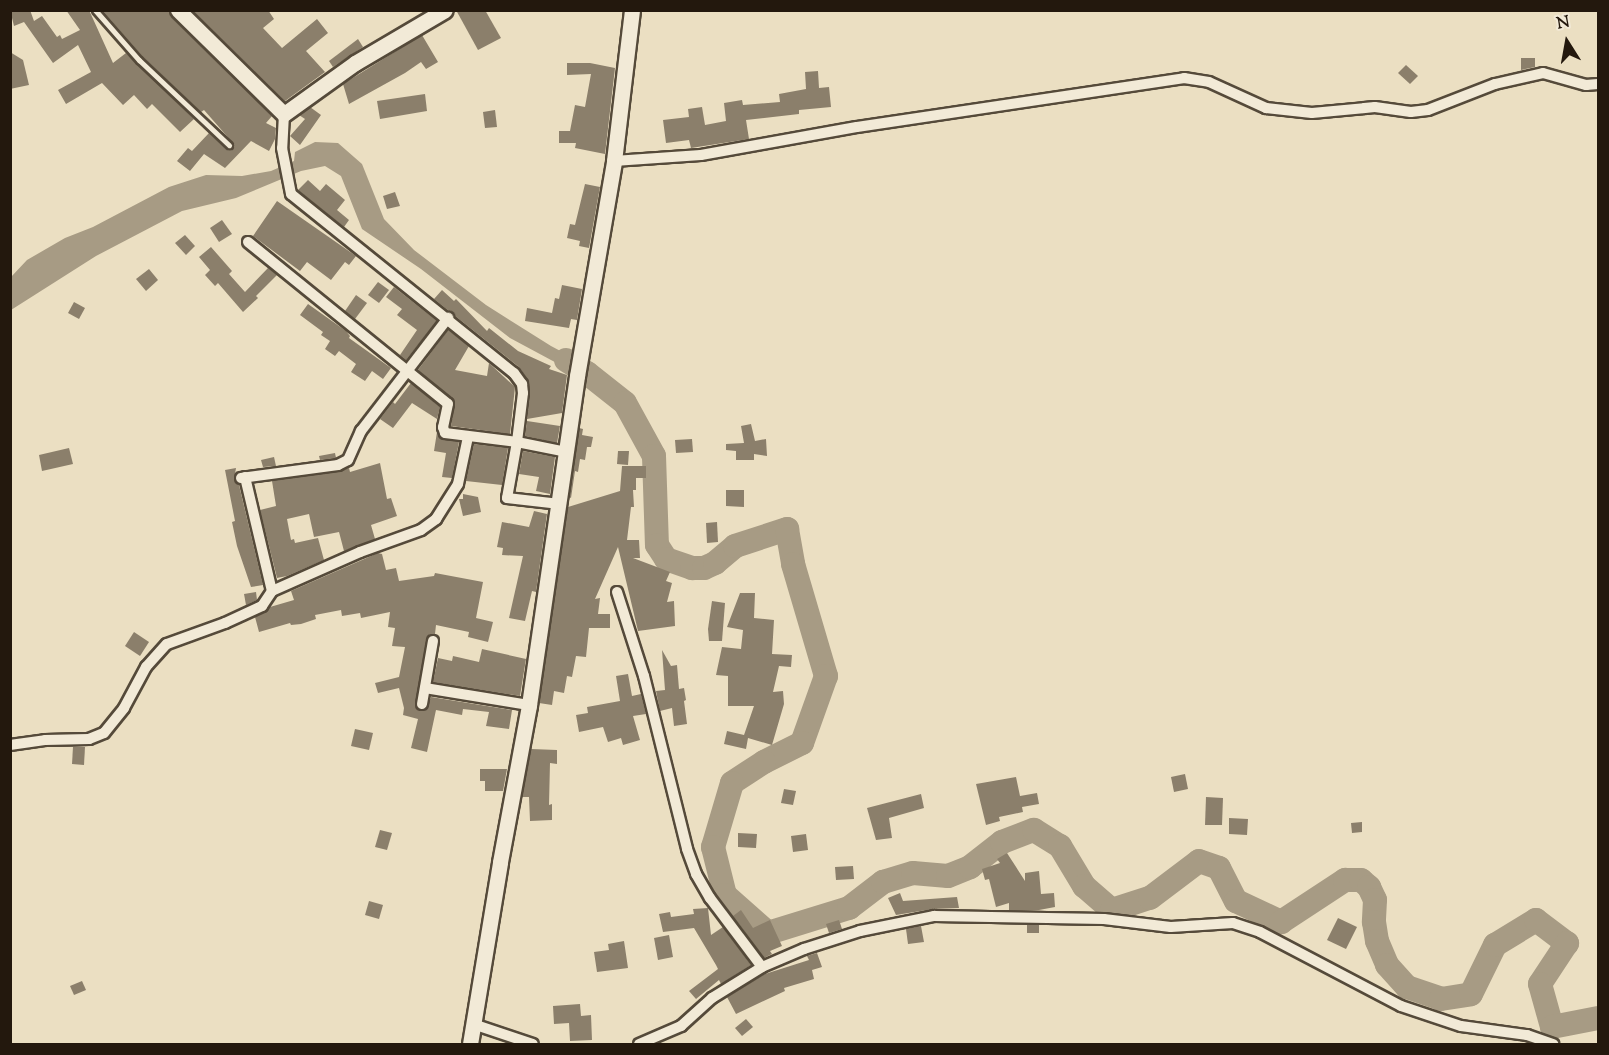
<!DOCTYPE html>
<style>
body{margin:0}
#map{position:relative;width:1609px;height:1055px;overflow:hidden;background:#ebdfc2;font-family:"Sorts Mill Goudy",serif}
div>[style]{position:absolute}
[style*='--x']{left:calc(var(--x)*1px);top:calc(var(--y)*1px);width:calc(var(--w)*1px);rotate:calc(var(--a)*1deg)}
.water>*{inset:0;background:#a79b84}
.river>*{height:24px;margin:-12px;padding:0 12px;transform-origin:12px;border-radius:12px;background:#a79b84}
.building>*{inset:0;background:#8b7f6b}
.roads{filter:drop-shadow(2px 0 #554a3a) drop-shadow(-2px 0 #554a3a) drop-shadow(0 2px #554a3a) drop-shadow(0 -2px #554a3a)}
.lane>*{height:5px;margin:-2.5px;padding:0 2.5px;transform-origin:2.5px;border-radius:2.5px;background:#f2ead7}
.street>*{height:10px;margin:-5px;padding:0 5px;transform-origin:5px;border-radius:5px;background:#f2ead7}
.secondary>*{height:15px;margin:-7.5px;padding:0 7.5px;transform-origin:7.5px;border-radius:7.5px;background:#f2ead7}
span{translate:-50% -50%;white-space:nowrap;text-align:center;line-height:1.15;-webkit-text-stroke:5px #f2ead7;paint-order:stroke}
.frame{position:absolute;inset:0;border:12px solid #23180d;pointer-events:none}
.north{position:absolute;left:1537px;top:12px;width:60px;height:60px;-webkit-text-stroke:4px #f2ead7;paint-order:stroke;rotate:349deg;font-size:16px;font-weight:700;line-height:24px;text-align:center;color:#23180d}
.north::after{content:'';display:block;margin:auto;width:21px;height:27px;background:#23180d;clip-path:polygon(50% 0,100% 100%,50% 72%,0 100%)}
</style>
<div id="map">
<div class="water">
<i style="clip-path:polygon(315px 142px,338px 143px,362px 164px,384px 219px,414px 250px,486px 305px,551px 346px,596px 370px,592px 382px,510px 338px,421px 269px,362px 229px,341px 176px,325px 166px,301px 171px,236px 198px,182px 211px,96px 256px,11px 310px,11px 277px,27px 260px,65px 238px,93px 227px,169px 187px,206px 175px,242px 176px,271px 171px,294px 161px,295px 152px)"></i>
</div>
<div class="river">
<i style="--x:566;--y:360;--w:25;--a:32"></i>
<i style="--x:587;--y:373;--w:48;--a:38.3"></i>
<i style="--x:625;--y:403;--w:60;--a:61.3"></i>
<i style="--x:654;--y:456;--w:89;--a:88.1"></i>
<i style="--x:657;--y:545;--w:17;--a:57"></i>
<i style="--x:666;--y:559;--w:28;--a:19"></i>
<i style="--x:692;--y:568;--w:12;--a:0"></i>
<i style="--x:704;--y:568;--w:12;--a:-24"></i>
<i style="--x:715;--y:563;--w:26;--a:-40"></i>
<i style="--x:735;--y:546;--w:55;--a:-18.1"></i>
<i style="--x:787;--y:529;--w:36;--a:80"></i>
<i style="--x:793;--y:564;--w:117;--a:73.6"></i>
<i style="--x:826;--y:676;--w:71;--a:109.7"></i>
<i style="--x:802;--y:743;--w:42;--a:153.4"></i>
<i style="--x:764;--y:762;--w:38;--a:147"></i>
<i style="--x:732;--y:783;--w:67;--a:106.5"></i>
<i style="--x:713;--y:847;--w:49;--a:76"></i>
<i style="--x:725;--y:895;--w:57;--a:41.5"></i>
<i style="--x:768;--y:933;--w:85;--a:-17.2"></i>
<i style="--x:849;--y:908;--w:43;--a:-37.4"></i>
<i style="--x:883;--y:882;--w:31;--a:-17"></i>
<i style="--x:913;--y:873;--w:35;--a:5"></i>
<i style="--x:948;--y:876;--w:24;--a:-22"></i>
<i style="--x:970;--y:867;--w:41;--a:-38"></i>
<i style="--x:1002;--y:842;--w:34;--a:-21"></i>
<i style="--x:1034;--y:830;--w:31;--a:32"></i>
<i style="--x:1060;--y:846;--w:47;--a:59"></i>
<i style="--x:1084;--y:886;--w:37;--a:41"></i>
<i style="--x:1112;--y:910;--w:40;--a:-18"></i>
<i style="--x:1150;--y:898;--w:61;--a:-37.1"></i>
<i style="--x:1199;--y:861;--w:21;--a:19"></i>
<i style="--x:1219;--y:868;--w:37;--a:63"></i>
<i style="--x:1236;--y:901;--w:50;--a:25"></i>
<i style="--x:1281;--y:922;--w:77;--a:-33.3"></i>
<i style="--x:1345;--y:880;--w:16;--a:0"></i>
<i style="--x:1361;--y:880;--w:11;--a:41"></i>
<i style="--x:1369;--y:887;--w:14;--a:65"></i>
<i style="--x:1375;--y:900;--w:22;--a:93"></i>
<i style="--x:1374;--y:922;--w:19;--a:81"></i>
<i style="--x:1377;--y:941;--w:26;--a:67"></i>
<i style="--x:1387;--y:965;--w:30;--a:48"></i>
<i style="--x:1407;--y:987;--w:36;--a:19"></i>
<i style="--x:1441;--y:999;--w:30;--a:-9"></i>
<i style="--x:1471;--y:994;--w:55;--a:-63.9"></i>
<i style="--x:1495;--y:945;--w:48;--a:-31.4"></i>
<i style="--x:1536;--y:920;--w:39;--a:37"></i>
<i style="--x:1567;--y:943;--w:49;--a:123.4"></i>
<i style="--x:1540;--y:984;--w:45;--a:74.4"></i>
<i style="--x:1552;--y:1027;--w:47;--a:-11.1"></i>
</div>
<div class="building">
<i style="clip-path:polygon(10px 10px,30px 10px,34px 21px,42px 16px,57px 37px,60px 35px,62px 39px,80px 30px,66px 10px,89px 10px,113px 63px,126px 53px,194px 119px,180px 132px,152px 104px,147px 109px,134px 95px,123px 105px,102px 83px,66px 104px,58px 90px,91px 72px,78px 45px,53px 63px,24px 22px,14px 26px)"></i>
<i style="clip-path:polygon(102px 10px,169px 10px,171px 17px,272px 116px,266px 123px,276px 128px,275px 139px,269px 151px,251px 141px,225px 168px,204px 154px,190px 171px,177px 161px,188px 148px,192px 151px,209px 133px,227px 150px,232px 149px,233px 143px,204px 110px,201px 112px,143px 57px)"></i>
<i style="clip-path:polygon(192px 10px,268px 10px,274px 19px,263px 28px,282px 48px,317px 19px,328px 33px,306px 51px,325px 72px,285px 101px)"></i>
<i style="clip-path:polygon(456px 10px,485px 10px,501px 38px,478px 50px)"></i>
<i style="clip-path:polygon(422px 35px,438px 62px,426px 69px,421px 62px,405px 73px,349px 104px,343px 84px)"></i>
<i style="clip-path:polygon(358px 39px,363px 47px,333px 67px,329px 61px)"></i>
<i style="clip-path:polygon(10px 52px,23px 60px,29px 85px,10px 89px)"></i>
<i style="clip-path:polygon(1521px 58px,1535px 58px,1535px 67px,1521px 70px)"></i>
<i style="clip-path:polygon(567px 63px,590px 63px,615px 68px,605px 154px,575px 148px,576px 143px,559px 143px,559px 131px,570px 131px,575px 105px,585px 107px,591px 74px,567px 75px)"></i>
<i style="clip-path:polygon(1406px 65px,1418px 76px,1410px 84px,1398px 73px)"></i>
<i style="clip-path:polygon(818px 71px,819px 88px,829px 87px,831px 107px,799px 110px,799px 114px,746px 120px,749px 139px,691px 148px,689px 140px,666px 143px,663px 120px,689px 117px,688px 109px,702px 107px,705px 125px,726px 121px,724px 103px,742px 100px,743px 105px,780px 102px,779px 94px,806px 89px,805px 72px)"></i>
<i style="clip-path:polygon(425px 94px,427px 111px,380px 119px,377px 101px)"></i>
<i style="clip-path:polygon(310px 107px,321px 115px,300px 145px,290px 136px,305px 119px,299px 115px)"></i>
<i style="clip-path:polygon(495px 110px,497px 127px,485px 128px,483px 112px)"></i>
<i style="clip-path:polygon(308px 180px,320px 191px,326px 184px,345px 200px,337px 210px,349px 220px,344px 227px,298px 190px)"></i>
<i style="clip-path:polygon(585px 184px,600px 187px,589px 248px,579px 246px,580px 241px,567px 238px,570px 224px,575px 225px)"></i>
<i style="clip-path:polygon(395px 192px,400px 206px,387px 209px,383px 196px)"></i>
<i style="clip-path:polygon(277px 201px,356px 256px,349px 265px,345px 262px,331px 280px,307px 262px,300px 271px,253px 236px)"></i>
<i style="clip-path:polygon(222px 220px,232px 234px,219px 242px,210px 228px)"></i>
<i style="clip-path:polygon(185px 235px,195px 246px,186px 255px,175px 243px)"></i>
<i style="clip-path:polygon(211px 247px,232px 271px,229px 274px,245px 292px,268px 268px,277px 275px,256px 296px,258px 298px,243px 312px,218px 283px,215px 286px,205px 275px,210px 270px,199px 257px)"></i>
<i style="clip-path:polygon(149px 269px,158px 280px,146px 291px,136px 279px)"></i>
<i style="clip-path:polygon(378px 282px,389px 290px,379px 303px,368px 295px)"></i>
<i style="clip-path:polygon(562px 285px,582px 289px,577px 320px,571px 319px,569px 328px,525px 321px,527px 308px,552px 313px,555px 298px,559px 299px)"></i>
<i style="clip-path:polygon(394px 287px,437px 321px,406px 360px,400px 355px,417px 330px,397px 315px,402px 309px,386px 297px)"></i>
<i style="clip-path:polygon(442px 290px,454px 301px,456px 299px,487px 331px,489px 328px,518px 351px,551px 366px,549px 369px,567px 375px,562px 413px,527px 419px,530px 394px,528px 380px,519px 367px,434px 299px)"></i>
<i style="clip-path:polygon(356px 295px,367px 303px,355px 319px,345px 311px)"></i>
<i style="clip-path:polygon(74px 302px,85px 308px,79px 319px,68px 313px)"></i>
<i style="clip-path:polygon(308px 304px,346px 331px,350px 336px,349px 338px,391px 368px,383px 379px,372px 371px,365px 381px,351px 372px,356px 364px,339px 351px,335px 356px,325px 349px,330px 341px,321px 335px,323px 332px,300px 315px)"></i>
<i style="clip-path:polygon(448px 330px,469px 346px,455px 370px,487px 376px,489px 363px,515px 387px,510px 434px,451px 426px,455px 401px,418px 370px)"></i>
<i style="clip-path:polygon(411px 383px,440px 407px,437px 419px,412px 403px,393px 428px,380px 419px,393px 402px,395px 404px)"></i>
<i style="clip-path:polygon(527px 421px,560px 426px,557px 443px,525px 436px)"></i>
<i style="clip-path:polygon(751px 424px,755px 441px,766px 439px,767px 456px,754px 454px,754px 460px,736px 460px,736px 451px,726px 450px,726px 444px,744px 443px,741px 426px)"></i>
<i style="clip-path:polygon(579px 428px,583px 429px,582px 435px,593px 437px,591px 447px,587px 447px,585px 460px,580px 459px,578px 472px,575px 471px,571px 498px,569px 497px)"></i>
<i style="clip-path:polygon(437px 432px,441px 439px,459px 442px,452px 478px,442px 477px,446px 453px,434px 451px)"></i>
<i style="clip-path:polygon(692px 439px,693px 452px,676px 453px,675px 440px)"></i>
<i style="clip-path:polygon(474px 444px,508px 448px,502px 485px,466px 481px)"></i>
<i style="clip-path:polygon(69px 448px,73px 464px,42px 471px,39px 455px)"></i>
<i style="clip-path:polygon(523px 451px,555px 457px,550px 494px,536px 491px,539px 477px,519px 474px)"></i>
<i style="clip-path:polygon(618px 451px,629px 451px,628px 465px,617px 464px)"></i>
<i style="clip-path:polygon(335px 453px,336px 458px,320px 460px,319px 456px)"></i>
<i style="clip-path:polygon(274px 457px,276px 466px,263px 467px,261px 460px)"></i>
<i style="clip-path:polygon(380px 463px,387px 499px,391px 498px,397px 516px,371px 525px,375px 539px,344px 551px,339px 532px,314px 537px,309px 514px,287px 519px,291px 540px,294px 539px,295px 543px,318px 538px,324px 560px,287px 576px,277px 578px,260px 510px,276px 506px,272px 481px,339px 472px,349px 468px,350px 472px)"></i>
<i style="clip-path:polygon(622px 466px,646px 466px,646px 478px,636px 478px,636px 490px,633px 490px,634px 507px,631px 507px,627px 540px,639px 540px,640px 558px,633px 558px,670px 572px,666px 581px,672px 583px,667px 602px,674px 601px,675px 626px,638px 631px,618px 547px,595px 599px,600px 598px,598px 614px,610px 614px,610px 628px,589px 628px,586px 657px,576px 656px,572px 677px,567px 676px,564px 693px,554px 691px,552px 705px,539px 703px,568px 507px,620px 491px)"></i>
<i style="clip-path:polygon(236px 468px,234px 480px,239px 485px,263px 585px,251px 587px,237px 546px,232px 522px,235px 521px,225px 470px)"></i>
<i style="clip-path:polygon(726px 490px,744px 490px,744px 507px,726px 506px)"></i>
<i style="clip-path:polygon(463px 494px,478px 497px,481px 512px,463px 516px,459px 499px,463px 499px)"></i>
<i style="clip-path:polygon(534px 511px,547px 514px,536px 592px,532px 591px,525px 621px,509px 618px,523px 556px,502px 555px,503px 548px,497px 547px,502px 522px,529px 527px)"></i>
<i style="clip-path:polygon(717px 522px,718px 542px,707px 543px,706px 523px)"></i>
<i style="clip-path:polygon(378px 553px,382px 554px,386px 570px,396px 568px,399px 581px,434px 576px,435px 573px,483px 582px,476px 618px,493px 622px,488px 642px,468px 637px,469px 632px,436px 625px,435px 634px,430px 634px,426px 640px,415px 706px,418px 710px,425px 711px,431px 697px,512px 710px,509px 729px,486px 726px,489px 712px,463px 709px,462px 715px,436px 710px,427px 752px,411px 748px,418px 719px,403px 715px,404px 708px,399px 688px,378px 693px,375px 683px,399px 677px,405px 647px,392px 646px,395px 628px,388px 627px,390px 612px,361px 618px,360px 613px,342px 616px,341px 610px,315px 615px,316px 619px,301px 624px,291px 625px,290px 623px,259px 632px,255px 617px,270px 607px,294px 600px,291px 591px)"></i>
<i style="clip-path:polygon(256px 592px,257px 600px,246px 605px,244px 594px)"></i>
<i style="clip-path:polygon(740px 593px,755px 593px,754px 618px,774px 620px,772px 654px,792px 655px,791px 667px,779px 666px,773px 692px,783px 691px,784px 704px,772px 745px,748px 738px,746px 749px,724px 744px,727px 731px,744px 735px,754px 706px,728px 706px,728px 676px,716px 675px,722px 647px,741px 649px,743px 630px,727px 627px)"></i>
<i style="clip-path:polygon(712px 601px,725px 603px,722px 641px,709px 641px,708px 629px)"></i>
<i style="clip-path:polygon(134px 632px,149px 642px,140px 656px,125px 646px)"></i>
<i style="clip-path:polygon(482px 649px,526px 659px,520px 696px,433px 682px,438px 658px,452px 661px,453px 656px,479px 662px)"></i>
<i style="clip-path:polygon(662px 650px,671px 666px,677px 665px,679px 689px,684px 688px,686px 700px,684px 701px,687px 724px,674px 726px,672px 708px,660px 711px,656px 691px,665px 690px)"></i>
<i style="clip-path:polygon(628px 674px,632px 696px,641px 694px,646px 714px,633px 716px,640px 740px,623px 745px,621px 738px,608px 742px,603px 727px,579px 732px,576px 715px,588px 713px,587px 707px,620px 701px,616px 676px)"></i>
<i style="clip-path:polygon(355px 729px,373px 733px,369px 750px,351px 746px)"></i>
<i style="clip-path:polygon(73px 747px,85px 747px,84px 765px,72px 764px)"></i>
<i style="clip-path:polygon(531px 749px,557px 750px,557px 764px,550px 763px,549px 805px,552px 804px,552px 820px,530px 821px,529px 797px,522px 797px)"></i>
<i style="clip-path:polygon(480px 769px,507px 769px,503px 791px,485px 791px,485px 781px,480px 781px)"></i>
<i style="clip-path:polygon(1185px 774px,1188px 789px,1174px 792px,1171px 777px)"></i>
<i style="clip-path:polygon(1016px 777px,1020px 796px,1037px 793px,1039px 804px,1022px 807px,1023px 812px,999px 817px,1000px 821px,986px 825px,976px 784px)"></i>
<i style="clip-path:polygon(784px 789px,796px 791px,793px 805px,781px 803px)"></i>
<i style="clip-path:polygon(921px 794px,924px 808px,889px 818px,892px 838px,876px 840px,867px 808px)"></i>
<i style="clip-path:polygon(1206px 797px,1223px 798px,1222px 825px,1205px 825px)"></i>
<i style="clip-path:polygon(1229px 818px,1248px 819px,1247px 835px,1229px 834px)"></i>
<i style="clip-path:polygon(1362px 822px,1362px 832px,1352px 833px,1351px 823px)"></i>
<i style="clip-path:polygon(380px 830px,392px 833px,387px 850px,375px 847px)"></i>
<i style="clip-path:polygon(738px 833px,757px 834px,756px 848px,738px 847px)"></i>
<i style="clip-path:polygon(806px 834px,808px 850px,793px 852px,791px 836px)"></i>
<i style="clip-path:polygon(1007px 853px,1025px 881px,1025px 873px,1039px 871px,1041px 894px,1054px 893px,1055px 907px,1039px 910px,1009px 910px,1009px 903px,996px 907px,989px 879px,985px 880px,982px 869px,1000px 863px,997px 859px)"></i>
<i style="clip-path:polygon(853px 866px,854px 879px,836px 880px,835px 867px)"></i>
<i style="clip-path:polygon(900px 893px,903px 901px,957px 897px,959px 908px,933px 909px,896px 915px,888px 898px)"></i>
<i style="clip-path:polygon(369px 901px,383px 905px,379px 919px,365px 915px)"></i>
<i style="clip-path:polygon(708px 908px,711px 935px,723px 927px,751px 965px,721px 984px,719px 980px,696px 999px,689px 991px,718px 969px,716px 965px,694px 928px,663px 932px,659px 914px,670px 912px,671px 917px,694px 914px,693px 909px)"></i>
<i style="clip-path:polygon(741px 910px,753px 928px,770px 920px,782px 946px,770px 951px,772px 954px,764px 958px,733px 916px)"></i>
<i style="clip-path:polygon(1338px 918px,1357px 927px,1346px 949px,1327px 940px)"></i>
<i style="clip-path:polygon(839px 920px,842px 929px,829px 933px,826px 924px)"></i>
<i style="clip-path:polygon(1027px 925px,1039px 925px,1039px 933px,1027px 933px)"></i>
<i style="clip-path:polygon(921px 926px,924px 942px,908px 944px,906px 929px)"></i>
<i style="clip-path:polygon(669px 935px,673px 957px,658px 960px,654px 938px)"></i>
<i style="clip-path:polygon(624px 941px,628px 968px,597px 972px,594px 952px,609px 950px,608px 944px)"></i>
<i style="clip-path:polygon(817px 953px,822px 967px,812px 970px,814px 979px,784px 988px,785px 991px,736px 1014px,727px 997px,765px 974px,809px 960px,807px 956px)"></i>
<i style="clip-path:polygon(82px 981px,86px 990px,74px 995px,70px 986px)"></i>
<i style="clip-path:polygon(580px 1004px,581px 1016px,591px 1015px,592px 1040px,570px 1041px,569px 1023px,554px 1024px,553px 1006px)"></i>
<i style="clip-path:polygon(746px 1019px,753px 1027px,742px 1036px,735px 1028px)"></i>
</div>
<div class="roads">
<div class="lane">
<i style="--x:95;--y:10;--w:67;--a:48.7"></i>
<i style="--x:139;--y:60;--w:124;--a:43.4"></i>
</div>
<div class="street">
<i style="--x:284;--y:114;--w:34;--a:93"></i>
<i style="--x:282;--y:148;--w:47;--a:78.9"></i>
<i style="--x:291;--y:194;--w:286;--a:38.8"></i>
<i style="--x:514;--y:373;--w:14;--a:54"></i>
<i style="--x:522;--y:384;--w:9;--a:84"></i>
<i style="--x:523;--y:393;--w:49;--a:97"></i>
<i style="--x:517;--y:442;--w:50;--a:11.5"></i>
<i style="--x:614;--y:161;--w:87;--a:-3.9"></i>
<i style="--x:701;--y:155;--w:158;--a:-10.2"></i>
<i style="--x:857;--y:127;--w:331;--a:-8.5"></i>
<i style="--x:1184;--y:78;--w:25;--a:9"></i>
<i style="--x:1209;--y:82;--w:63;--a:24.5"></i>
<i style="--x:1266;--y:108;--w:46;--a:6.2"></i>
<i style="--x:1312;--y:113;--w:63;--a:-5.4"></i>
<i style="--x:1375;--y:107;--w:36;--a:8"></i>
<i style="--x:1411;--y:112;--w:17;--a:-7"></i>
<i style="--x:1428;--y:110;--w:72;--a:-21.2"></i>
<i style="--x:1495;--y:84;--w:49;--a:-12.9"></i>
<i style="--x:1543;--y:73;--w:45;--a:15.6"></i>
<i style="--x:1586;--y:85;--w:12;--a:-5"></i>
<i style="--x:248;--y:242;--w:257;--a:39"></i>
<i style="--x:448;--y:404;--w:24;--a:102"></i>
<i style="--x:443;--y:427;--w:6;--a:72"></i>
<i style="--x:445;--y:433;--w:73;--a:7.1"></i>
<i style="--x:517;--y:442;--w:57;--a:100.1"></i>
<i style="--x:507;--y:498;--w:53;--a:6.5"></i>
<i style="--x:245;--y:477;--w:117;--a:76.7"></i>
<i style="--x:272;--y:591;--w:96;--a:-23.9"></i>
<i style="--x:360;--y:552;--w:65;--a:-19.8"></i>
<i style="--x:421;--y:530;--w:19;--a:-36"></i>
<i style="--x:436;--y:519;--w:41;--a:-57.8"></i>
<i style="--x:458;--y:484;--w:48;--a:-78"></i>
<i style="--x:241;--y:478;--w:98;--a:-7.6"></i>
<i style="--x:338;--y:465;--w:11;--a:-27"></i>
<i style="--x:348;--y:460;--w:32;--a:-66"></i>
<i style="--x:361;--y:431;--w:143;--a:-52.4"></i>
<i style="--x:617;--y:592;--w:88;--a:72.2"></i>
<i style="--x:644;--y:676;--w:178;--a:76"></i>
<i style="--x:687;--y:849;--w:27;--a:70"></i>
<i style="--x:696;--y:874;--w:28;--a:60"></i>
<i style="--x:710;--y:898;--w:86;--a:53"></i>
<i style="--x:425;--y:688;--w:105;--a:9.3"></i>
<i style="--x:422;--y:704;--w:64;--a:-80.1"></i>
<i style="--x:10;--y:745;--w:35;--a:-8"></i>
<i style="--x:45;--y:740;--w:44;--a:-1.3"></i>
<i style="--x:89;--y:739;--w:16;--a:-22"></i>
<i style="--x:104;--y:733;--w:32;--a:-51"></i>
<i style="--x:124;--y:708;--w:47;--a:-61.8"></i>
<i style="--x:146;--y:667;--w:31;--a:-48"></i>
<i style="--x:167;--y:644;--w:62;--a:-19.9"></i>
<i style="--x:225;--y:623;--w:41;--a:-24.7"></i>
<i style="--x:262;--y:606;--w:18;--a:-56"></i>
<i style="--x:473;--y:1024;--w:63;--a:18.4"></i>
<i style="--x:639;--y:1044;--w:46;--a:-23.2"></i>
<i style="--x:681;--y:1026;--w:42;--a:-42.1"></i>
<i style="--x:712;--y:998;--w:59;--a:-31.8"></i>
<i style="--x:762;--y:967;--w:46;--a:-23.2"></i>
<i style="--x:804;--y:949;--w:59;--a:-17.8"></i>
<i style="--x:860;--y:931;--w:76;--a:-11.5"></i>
<i style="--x:934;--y:916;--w:170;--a:1"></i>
<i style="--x:1104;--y:919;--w:67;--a:6.8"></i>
<i style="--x:1171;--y:927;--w:62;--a:-3.7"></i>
<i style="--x:1233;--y:923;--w:28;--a:18"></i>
<i style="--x:1260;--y:932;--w:159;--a:27.7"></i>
<i style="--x:1401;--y:1006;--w:63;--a:18.4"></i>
<i style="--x:1461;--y:1026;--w:67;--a:7.8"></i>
<i style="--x:1527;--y:1035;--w:28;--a:19"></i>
</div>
<div class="secondary">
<i style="--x:178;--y:10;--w:148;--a:44.5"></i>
<i style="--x:284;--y:114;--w:87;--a:-35.7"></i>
<i style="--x:355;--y:63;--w:104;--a:-30.5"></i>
<i style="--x:470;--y:1044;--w:184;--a:-80.6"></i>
<i style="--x:500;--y:862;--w:160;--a:-79.5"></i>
<i style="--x:529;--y:705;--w:332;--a:-81.7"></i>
<i style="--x:577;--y:376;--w:218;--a:-80.2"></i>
<i style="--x:614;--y:161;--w:152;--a:-83.2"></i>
</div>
</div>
<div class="frame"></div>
<div class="north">N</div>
</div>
